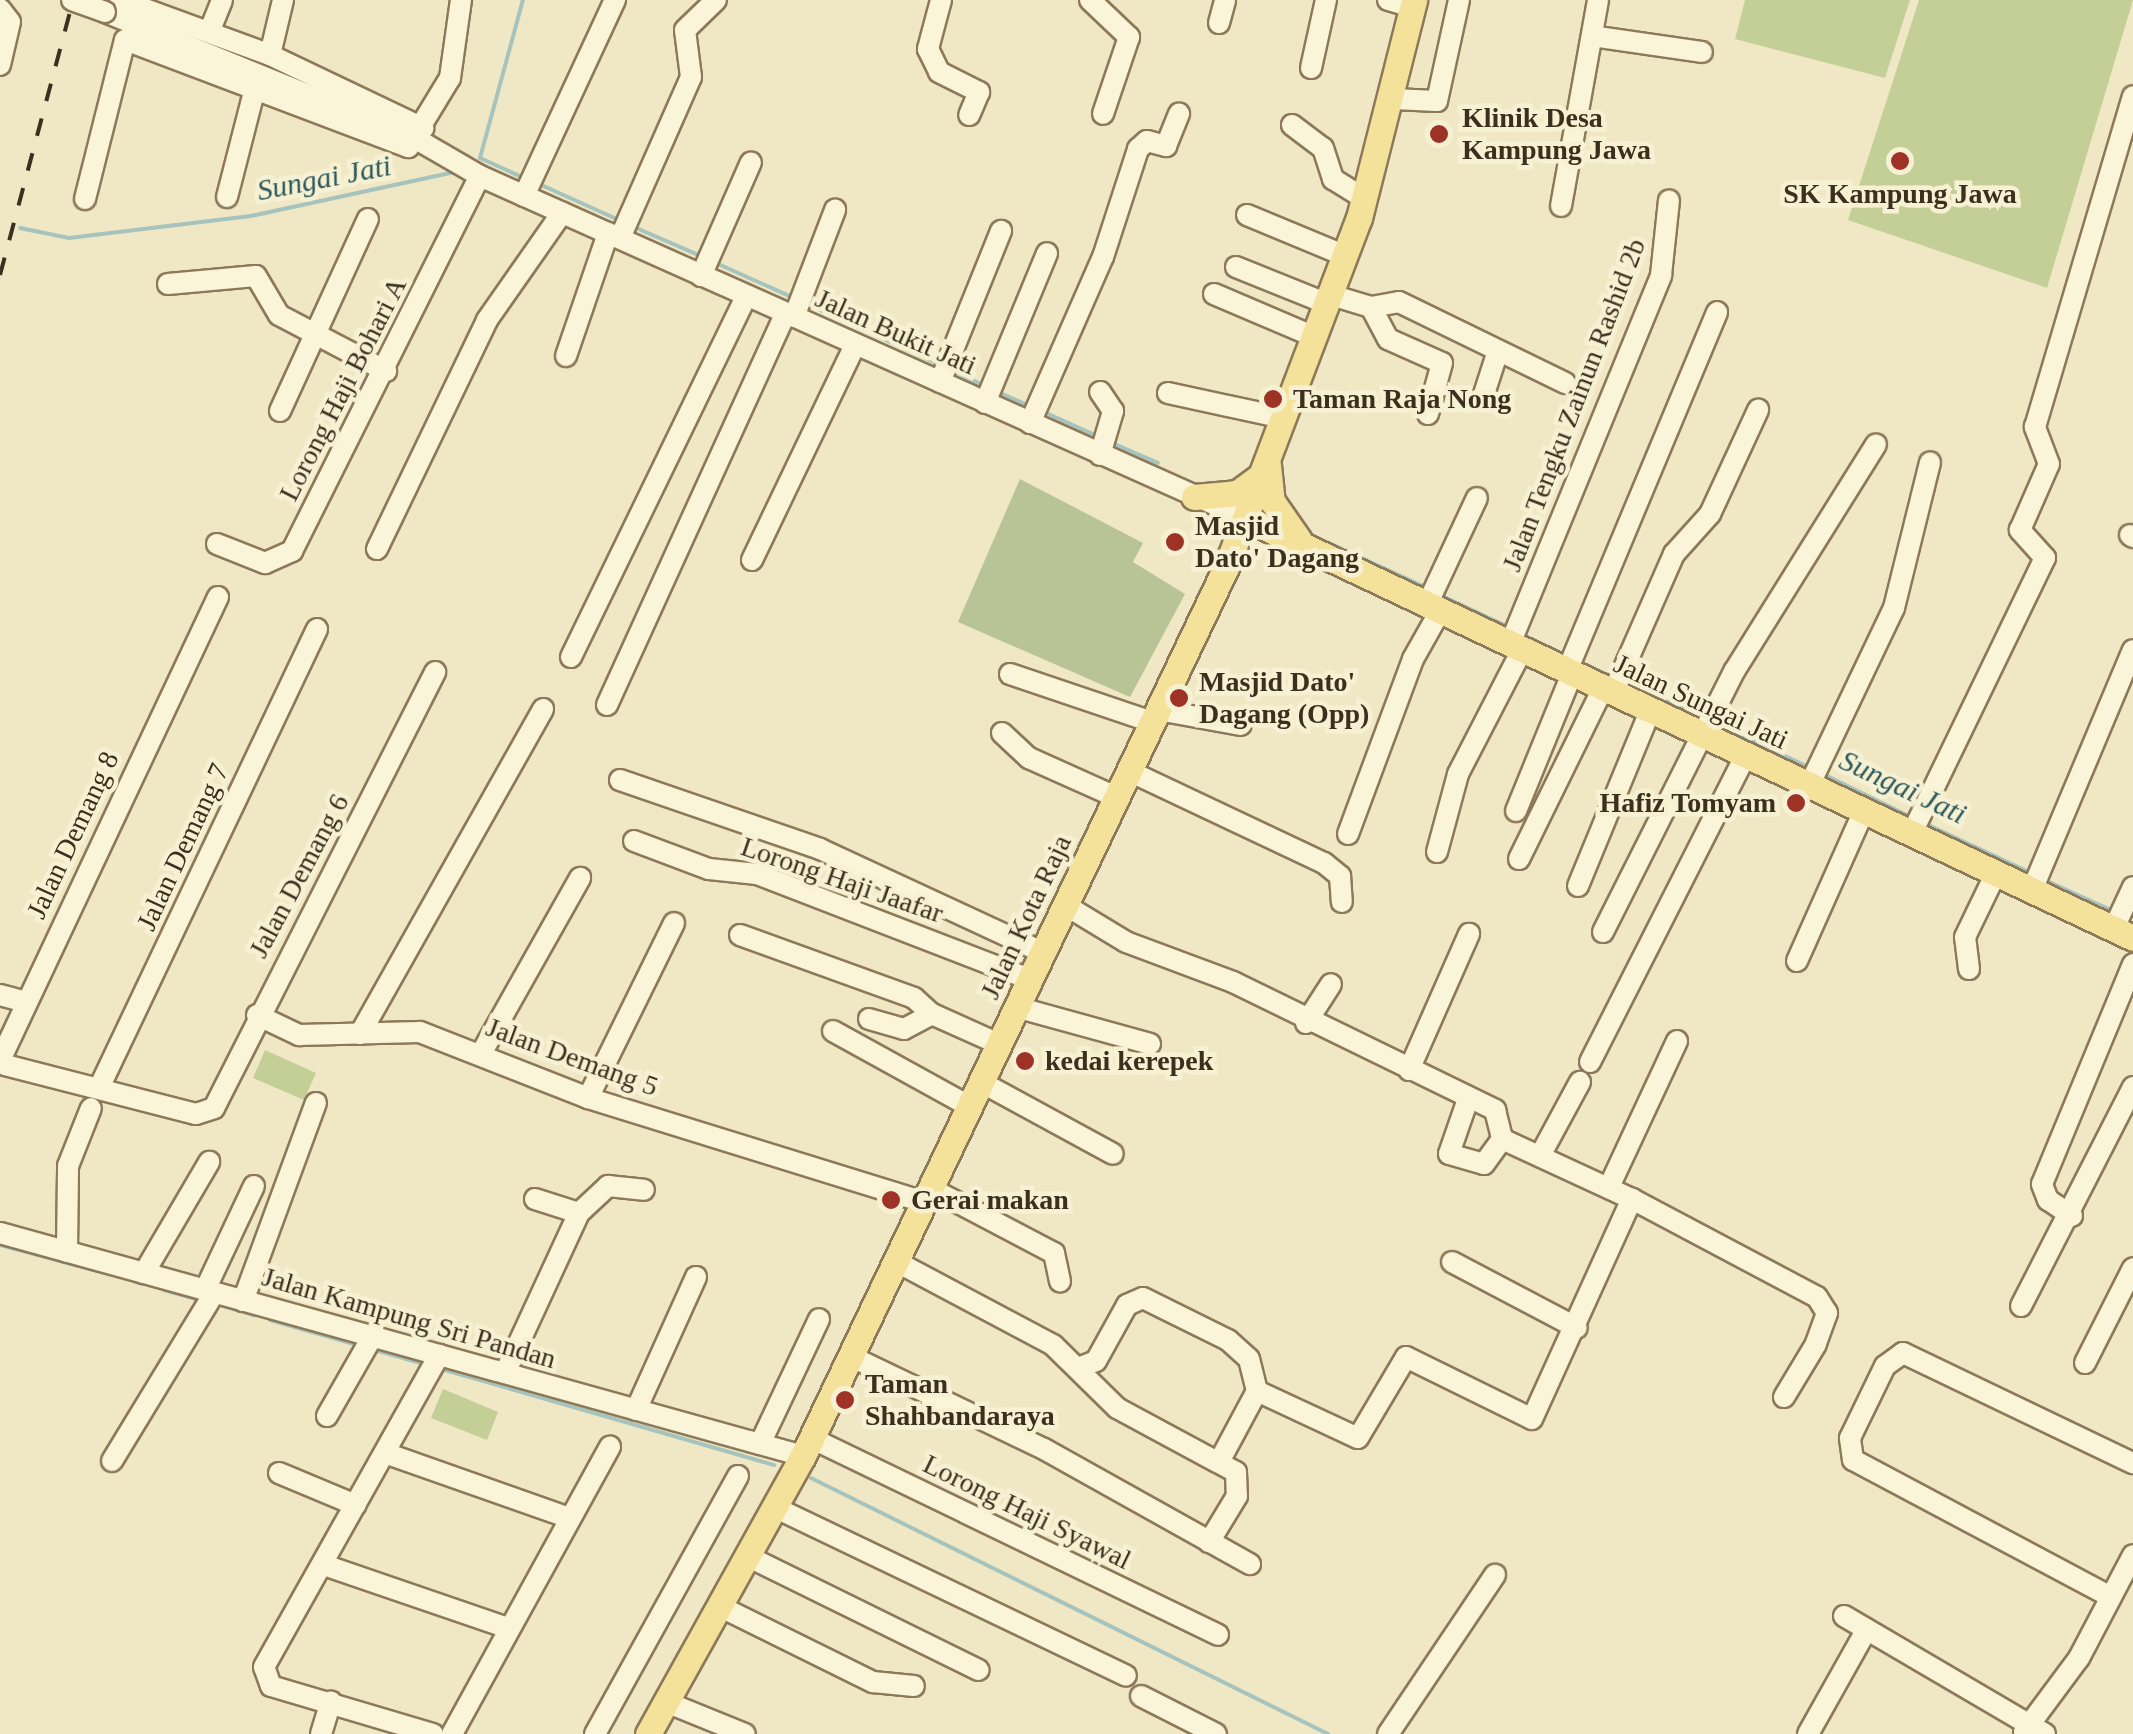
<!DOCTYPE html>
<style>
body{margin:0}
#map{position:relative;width:2133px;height:1734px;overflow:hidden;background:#f0e8c4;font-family:"Times New Roman",serif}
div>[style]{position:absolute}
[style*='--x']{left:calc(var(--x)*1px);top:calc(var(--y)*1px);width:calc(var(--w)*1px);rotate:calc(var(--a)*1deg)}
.green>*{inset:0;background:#c3cf97}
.cemetery>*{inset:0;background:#b9c496}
.stream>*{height:4px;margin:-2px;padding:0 2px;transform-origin:2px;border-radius:2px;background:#a6c3be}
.roads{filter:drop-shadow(2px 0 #8c7959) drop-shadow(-2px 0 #8c7959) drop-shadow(0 2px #8c7959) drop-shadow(0 -2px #8c7959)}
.minor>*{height:20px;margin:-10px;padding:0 10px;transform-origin:10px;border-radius:10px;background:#faf4d8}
.major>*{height:25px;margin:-12.5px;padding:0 12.5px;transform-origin:12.5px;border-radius:12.5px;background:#f5e29a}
.rail>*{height:4px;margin-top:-2px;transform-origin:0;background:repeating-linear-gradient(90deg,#3b2f1e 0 18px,transparent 0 36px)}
.bridges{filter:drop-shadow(2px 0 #8c7959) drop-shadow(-2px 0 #8c7959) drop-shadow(0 2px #8c7959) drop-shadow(0 -2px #8c7959)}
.minor-bridge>*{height:20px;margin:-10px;padding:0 10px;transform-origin:10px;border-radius:10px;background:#faf4d8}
.dots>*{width:28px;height:28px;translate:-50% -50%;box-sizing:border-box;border:5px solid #f7f1d4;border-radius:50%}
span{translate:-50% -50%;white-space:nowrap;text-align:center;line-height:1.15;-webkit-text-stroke:9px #f7f1d4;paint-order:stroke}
.poi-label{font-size:28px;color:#3b2f1e;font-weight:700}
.left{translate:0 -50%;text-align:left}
.right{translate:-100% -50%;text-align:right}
.street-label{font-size:28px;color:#3b2f1e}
.water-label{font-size:30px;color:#2d595b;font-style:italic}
</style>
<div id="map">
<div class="green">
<i style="clip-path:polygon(1745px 0,1910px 0,1885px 78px,1735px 39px)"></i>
<i style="clip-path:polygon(1919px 0,2133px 0,2047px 288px,1848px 220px)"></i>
<i style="clip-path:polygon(265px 1050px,316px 1073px,304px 1100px,253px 1078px)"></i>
<i style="clip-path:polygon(443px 1389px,498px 1412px,487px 1440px,431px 1418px)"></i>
</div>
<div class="cemetery">
<i style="clip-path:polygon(1020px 479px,1143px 543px,1133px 562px,1185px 594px,1130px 697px,958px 622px)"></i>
</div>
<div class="stream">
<i style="--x:480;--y:158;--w:164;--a:-74.8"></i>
<i style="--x:480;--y:158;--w:51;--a:24.5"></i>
<i style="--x:539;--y:184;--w:90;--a:24.3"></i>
<i style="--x:634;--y:227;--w:75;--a:23.5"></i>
<i style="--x:20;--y:228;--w:50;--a:11.5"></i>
<i style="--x:69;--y:238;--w:183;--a:-6.9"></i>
<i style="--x:251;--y:216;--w:213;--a:-12.2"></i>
<i style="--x:716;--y:263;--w:85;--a:24.2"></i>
<i style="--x:807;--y:304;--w:146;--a:24.6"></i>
<i style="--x:953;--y:371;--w:35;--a:25"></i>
<i style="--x:998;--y:392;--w:35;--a:24"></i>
<i style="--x:1044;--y:412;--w:60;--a:24.4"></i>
<i style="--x:1112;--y:443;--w:50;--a:23.5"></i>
<i style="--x:1309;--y:534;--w:130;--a:24.6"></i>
<i style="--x:1440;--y:595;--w:75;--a:25.2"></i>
<i style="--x:1521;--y:634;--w:51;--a:25.6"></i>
<i style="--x:1580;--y:662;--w:35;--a:25"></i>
<i style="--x:1653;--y:695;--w:55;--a:24.7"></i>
<i style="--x:1717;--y:724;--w:101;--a:25.3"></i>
<i style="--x:1821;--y:773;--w:100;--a:26.1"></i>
<i style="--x:1924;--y:823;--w:120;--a:25.1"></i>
<i style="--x:2047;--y:881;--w:75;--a:24.5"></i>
<i style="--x:0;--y:1245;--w:116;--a:15"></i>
<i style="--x:136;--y:1282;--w:6;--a:18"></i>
<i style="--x:164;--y:1290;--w:37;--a:16"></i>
<i style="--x:217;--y:1304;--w:39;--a:17"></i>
<i style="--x:270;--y:1320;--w:91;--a:16"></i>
<i style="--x:375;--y:1350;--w:51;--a:15.9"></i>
<i style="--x:438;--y:1368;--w:350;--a:16.1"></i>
<i style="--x:811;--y:1478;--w:577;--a:26.34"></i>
</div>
<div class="roads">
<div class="minor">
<i style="--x:120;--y:0;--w:160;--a:20.1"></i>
<i style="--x:270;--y:55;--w:170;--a:25.5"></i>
<i style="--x:941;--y:0;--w:51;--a:104.9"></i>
<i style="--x:928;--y:49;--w:25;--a:64"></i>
<i style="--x:939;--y:72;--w:45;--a:26.6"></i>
<i style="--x:979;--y:92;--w:25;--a:113"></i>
<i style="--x:1090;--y:0;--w:54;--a:43.5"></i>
<i style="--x:1129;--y:37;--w:81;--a:108.7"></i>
<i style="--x:1388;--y:0;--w:25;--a:16"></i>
<i style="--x:0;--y:9;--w:16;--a:52"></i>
<i style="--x:10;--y:22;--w:44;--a:103.1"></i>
<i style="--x:105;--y:12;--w:338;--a:22.2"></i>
<i style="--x:418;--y:140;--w:72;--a:30.1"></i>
<i style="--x:480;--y:176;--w:838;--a:24.09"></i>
<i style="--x:1219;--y:23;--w:24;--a:-75"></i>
<i style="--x:210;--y:30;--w:32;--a:-68"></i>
<i style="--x:1592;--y:36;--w:111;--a:8.3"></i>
<i style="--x:270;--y:55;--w:57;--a:-76.7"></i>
<i style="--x:1311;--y:68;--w:70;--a:-77.6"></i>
<i style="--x:1393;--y:99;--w:44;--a:2.6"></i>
<i style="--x:1437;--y:101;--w:103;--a:-77.7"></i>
<i style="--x:1292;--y:125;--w:39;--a:37"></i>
<i style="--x:1323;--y:148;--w:33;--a:72"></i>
<i style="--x:1333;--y:179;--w:38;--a:32"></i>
<i style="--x:524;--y:196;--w:216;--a:-65.1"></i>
<i style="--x:227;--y:197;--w:108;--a:-75.6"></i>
<i style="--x:85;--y:199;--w:164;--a:-75.9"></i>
<i style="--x:125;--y:40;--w:303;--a:20.7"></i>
<i style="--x:408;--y:147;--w:81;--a:-58.7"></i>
<i style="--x:450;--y:78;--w:79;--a:-82"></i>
<i style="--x:1561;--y:206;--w:209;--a:-79.8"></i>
<i style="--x:1247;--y:215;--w:107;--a:22.5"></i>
<i style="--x:620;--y:238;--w:176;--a:-66.2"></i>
<i style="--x:691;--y:77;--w:47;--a:-97.3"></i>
<i style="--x:685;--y:30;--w:43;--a:-44.1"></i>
<i style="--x:1236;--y:267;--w:99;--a:21.9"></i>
<i style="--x:701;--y:276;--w:124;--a:-66.3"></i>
<i style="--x:168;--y:284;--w:88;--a:-5.2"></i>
<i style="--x:256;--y:276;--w:45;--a:59.5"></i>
<i style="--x:279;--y:315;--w:121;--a:27.6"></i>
<i style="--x:1214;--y:294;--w:110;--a:23.1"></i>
<i style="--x:1331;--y:295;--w:42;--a:16.7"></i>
<i style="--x:1371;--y:307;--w:36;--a:62"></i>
<i style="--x:1388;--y:339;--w:59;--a:24"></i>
<i style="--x:1442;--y:363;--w:53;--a:105.4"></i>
<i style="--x:1371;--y:307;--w:28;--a:-10"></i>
<i style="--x:1399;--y:302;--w:185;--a:26"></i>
<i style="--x:794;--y:317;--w:115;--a:-69"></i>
<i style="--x:566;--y:356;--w:130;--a:-71.1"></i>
<i style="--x:940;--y:382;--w:163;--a:-68"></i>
<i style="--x:1168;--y:393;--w:119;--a:12.2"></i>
<i style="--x:1484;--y:394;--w:45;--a:-72"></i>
<i style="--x:985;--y:403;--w:162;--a:-67.5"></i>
<i style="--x:280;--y:411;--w:211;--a:-65.4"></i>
<i style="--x:1030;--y:423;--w:181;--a:-66.3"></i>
<i style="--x:1103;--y:257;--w:114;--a:-72"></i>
<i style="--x:1138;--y:149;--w:12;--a:-42"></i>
<i style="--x:1147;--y:141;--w:20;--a:15"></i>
<i style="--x:1166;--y:146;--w:35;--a:-68"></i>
<i style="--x:1100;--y:455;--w:46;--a:-73.5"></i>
<i style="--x:1113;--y:411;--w:23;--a:-124"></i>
<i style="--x:2130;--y:535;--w:4;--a:34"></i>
<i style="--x:217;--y:544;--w:52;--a:21.6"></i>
<i style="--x:265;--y:563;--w:30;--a:-24"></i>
<i style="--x:292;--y:551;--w:419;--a:-63.4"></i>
<i style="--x:377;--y:549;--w:254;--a:-64.3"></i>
<i style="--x:487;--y:320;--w:131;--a:-55"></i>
<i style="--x:752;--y:560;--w:238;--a:-64.4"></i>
<i style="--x:218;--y:597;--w:507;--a:115.2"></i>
<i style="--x:2;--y:1056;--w:9;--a:72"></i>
<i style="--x:5;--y:1065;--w:197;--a:14.4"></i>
<i style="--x:196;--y:1114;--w:19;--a:-18"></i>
<i style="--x:214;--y:1108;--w:489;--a:-63.1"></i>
<i style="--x:1427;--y:605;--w:118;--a:-65"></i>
<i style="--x:1510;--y:644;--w:399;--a:-67.7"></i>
<i style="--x:1661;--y:275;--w:75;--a:-83.9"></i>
<i style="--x:571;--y:657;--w:399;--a:-64.1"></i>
<i style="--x:1567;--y:671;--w:389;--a:-67.3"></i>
<i style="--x:1010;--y:674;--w:150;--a:18.7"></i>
<i style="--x:1613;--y:693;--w:152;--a:-66.3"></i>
<i style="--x:1674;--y:554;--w:54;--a:-48"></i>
<i style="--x:1710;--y:514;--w:115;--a:-65.2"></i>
<i style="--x:607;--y:705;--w:431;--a:-65.5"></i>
<i style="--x:1158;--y:710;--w:84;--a:10.2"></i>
<i style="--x:1002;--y:733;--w:37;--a:43"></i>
<i style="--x:1029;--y:758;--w:95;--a:24.1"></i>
<i style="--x:1129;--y:771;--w:216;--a:25.3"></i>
<i style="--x:1324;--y:863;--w:21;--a:39"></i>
<i style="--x:1340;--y:876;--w:26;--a:86"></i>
<i style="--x:620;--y:780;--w:212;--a:19"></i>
<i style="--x:820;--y:849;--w:245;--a:24.9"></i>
<i style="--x:1809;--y:786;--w:197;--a:-64.5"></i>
<i style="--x:1894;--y:608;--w:150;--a:-76.1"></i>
<i style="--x:1516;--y:811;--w:148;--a:-67.8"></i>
<i style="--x:1348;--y:834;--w:187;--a:-69.6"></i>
<i style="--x:1413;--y:659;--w:55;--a:-60.6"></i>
<i style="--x:1911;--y:835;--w:308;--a:-64.2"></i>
<i style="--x:2045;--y:558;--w:38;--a:-132"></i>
<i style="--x:2020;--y:530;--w:72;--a:-66.3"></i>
<i style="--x:2049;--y:464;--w:40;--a:-111"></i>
<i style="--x:2035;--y:427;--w:345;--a:-73.5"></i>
<i style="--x:634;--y:841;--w:80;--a:20.5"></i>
<i style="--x:709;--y:869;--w:48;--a:5.9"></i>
<i style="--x:757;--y:874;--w:292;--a:21.1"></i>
<i style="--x:1437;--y:852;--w:81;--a:-74.9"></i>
<i style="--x:1458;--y:774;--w:140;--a:-62.7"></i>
<i style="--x:1519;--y:859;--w:191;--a:-63.8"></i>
<i style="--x:1578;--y:886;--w:189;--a:-67.6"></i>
<i style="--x:2032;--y:890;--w:260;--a:-67.2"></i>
<i style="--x:1065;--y:905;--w:71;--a:31.2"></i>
<i style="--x:1126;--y:942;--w:114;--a:20.5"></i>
<i style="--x:1233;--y:982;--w:292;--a:26"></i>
<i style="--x:1495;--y:1110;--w:30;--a:76"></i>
<i style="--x:1502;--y:1139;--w:143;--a:24.8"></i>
<i style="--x:2114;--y:928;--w:45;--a:-65.1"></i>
<i style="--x:1603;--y:932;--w:293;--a:-63.3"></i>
<i style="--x:1735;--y:670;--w:266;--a:-58"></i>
<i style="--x:740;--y:935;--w:185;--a:19.9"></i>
<i style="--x:914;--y:998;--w:24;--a:42"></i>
<i style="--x:1797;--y:961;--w:162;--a:-66"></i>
<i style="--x:1969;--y:969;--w:32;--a:-97"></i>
<i style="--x:1965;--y:937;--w:71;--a:-64.2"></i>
<i style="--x:0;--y:995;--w:27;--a:15"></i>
<i style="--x:1016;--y:1007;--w:139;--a:15.4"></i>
<i style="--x:257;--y:1015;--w:47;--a:25.5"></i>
<i style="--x:299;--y:1035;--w:121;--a:-1.4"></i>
<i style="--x:420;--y:1032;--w:180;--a:21.4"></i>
<i style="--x:588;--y:1098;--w:352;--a:17.2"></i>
<i style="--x:869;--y:1019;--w:36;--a:16"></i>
<i style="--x:904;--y:1029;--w:32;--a:-28"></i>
<i style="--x:932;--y:1014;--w:73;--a:24.1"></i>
<i style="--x:1306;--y:1023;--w:46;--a:-57.3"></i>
<i style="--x:833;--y:1031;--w:155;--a:28.9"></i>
<i style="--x:360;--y:1034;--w:373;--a:-60.6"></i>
<i style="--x:482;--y:1052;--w:200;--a:-60.6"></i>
<i style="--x:1590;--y:1062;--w:343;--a:-63.1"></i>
<i style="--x:1409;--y:1070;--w:149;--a:-66.2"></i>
<i style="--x:981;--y:1082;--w:150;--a:28.6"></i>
<i style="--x:99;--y:1088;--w:508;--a:-64.59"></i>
<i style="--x:588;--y:1098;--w:195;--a:-63.8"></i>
<i style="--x:1468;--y:1099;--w:58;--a:109.1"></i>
<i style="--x:1449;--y:1154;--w:36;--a:16"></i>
<i style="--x:1484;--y:1164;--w:31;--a:-54"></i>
<i style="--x:1541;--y:1154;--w:82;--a:-61.6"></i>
<i style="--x:1609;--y:1187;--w:161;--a:-65"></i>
<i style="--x:930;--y:1188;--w:140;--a:27.7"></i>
<i style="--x:1054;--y:1253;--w:29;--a:78"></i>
<i style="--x:535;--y:1199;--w:46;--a:17.7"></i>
<i style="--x:2072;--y:1216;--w:29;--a:-146"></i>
<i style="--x:2048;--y:1200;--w:17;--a:-111"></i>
<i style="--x:2042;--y:1184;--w:238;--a:-67.5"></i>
<i style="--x:0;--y:1233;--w:833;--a:15.52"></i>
<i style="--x:67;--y:1252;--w:86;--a:-89.3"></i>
<i style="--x:68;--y:1166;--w:62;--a:-68.4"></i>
<i style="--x:895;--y:1261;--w:179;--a:28"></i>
<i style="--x:1053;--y:1345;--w:90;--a:44.5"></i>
<i style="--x:1117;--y:1408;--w:135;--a:28.3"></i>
<i style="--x:1236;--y:1472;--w:24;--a:88"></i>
<i style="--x:1237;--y:1496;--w:54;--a:121.3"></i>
<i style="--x:1452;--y:1262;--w:141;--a:27.8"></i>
<i style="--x:144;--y:1273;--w:129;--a:-59.6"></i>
<i style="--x:205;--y:1290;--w:115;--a:-64.8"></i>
<i style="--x:243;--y:1301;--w:211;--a:-69.8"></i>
<i style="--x:2021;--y:1306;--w:246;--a:-62.9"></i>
<i style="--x:850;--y:1356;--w:215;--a:25.6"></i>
<i style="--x:1044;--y:1449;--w:236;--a:29.2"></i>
<i style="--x:2085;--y:1363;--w:106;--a:-63.2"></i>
<i style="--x:1078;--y:1368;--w:19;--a:-21"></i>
<i style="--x:1096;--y:1361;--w:64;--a:-61"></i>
<i style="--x:1127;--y:1305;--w:17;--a:-24"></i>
<i style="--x:1143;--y:1298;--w:95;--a:26.3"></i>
<i style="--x:1228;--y:1340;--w:28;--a:42"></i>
<i style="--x:1249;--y:1359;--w:33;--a:76"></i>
<i style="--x:1257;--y:1391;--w:78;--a:118.2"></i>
<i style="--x:505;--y:1373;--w:176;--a:-65.2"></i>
<i style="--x:579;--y:1213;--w:40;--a:-43"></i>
<i style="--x:608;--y:1186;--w:36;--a:6"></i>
<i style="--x:1257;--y:1391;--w:111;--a:25"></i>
<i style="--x:1358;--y:1438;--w:94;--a:-59.3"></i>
<i style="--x:1406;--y:1357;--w:140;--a:26.2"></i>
<i style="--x:1532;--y:1419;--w:242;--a:-65.6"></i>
<i style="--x:1632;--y:1199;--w:209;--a:27.9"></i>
<i style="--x:1817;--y:1297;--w:19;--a:58"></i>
<i style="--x:1827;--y:1313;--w:33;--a:110"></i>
<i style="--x:1816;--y:1344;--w:62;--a:121.1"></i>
<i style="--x:636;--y:1410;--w:146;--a:-65.7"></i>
<i style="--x:327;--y:1416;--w:91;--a:-60.3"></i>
<i style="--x:811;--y:1438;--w:452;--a:25.8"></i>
<i style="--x:760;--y:1444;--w:138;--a:-64.7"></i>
<i style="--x:385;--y:1453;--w:196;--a:19.4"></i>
<i style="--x:112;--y:1461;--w:197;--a:-58.7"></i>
<i style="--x:279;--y:1473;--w:83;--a:22.6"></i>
<i style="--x:774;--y:1507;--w:390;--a:25.6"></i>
<i style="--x:747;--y:1556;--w:258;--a:26.2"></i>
<i style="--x:324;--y:1565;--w:191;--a:18.9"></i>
<i style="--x:2111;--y:1597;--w:292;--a:-152"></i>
<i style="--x:1853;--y:1460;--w:22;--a:-98"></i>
<i style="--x:1850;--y:1438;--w:80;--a:-64.1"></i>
<i style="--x:1885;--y:1366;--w:22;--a:-36"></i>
<i style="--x:1903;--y:1353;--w:255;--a:25.6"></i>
<i style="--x:719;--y:1606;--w:172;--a:26.3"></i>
<i style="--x:873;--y:1682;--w:41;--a:5.6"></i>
<i style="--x:1844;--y:1616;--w:233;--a:30.4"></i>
<i style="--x:1141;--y:1696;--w:84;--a:26.9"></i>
<i style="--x:666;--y:1702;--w:85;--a:22.1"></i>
<i style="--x:2024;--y:1732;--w:92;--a:-53.4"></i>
<i style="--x:2079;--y:1658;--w:116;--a:-62.3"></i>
<i style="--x:321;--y:1734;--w:34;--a:-73"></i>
<i style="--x:433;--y:1734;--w:169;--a:-163.5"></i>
<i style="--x:271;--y:1686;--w:20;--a:-110"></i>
<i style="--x:264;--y:1667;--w:358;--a:-60.7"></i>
<i style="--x:452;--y:1734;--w:328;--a:-61.2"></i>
<i style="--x:595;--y:1734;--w:295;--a:-61"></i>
<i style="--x:1388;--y:1734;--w:192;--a:-56.1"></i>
<i style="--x:1808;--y:1734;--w:120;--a:-60.7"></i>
</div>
<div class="major">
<i style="--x:1268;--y:465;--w:36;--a:84"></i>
<i style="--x:1272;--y:501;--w:47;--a:55.3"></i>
<i style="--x:1194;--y:497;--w:43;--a:-5.3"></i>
<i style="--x:1237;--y:493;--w:32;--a:-36"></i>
<i style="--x:1245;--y:518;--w:982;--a:25.31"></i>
<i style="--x:648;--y:1734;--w:318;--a:-60.9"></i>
<i style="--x:803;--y:1456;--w:987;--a:-64.55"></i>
<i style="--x:1227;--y:565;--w:371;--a:-69.2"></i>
<i style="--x:1359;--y:218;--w:225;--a:-75.8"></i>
</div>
</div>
<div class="rail">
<i style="--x:0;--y:275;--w:285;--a:-75.1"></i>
</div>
<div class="bridges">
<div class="minor-bridge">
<i style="--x:72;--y:0;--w:35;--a:20"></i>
</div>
</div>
<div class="dots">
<i style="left:1439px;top:134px;background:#9e3226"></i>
<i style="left:1900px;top:161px;background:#9e3226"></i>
<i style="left:1273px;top:399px;background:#9e3226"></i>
<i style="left:1175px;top:542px;background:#9e3226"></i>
<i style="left:1179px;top:698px;background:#9e3226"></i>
<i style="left:1796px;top:803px;background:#9e3226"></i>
<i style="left:1025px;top:1061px;background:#9e3226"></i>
<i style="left:891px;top:1200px;background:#9e3226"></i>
<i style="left:845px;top:1400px;background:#9e3226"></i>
</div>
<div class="poi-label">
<span class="left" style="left:1462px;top:134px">Klinik Desa<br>Kampung Jawa</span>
<span style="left:1900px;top:194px">SK Kampung Jawa</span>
<span class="left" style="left:1293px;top:399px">Taman Raja Nong</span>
<span class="left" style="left:1195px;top:542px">Masjid<br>Dato' Dagang</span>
<span class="left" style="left:1199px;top:698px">Masjid Dato'<br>Dagang (Opp)</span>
<span class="right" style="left:1776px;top:803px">Hafiz Tomyam</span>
<span class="left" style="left:1045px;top:1061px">kedai kerepek</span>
<span class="left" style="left:911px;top:1200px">Gerai makan</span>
<span class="left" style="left:865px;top:1400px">Taman<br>Shahbandaraya</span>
</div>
<div class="street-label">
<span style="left:896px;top:332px;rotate:24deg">Jalan Bukit Jati</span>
<span style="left:343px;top:389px;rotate:-63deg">Lorong Haji Bohari A</span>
<span style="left:1574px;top:405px;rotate:-69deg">Jalan Tengku Zainun Rashid 2b</span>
<span style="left:1701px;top:702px;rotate:25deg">Jalan Sungai Jati</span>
<span style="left:73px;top:835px;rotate:-65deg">Jalan Demang 8</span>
<span style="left:183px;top:847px;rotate:-65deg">Jalan Demang 7</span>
<span style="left:299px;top:876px;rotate:-62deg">Jalan Demang 6</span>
<span style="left:842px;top:880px;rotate:19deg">Lorong Haji Jaafar</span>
<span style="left:1026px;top:917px;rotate:-65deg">Jalan Kota Raja</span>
<span style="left:572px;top:1057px;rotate:20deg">Jalan Demang 5</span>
<span style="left:409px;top:1318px;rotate:16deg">Jalan Kampung Sri Pandan</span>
<span style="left:1027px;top:1512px;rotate:26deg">Lorong Haji Syawal</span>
</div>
<div class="water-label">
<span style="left:324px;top:178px;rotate:-11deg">Sungai Jati</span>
<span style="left:1903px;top:787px;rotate:25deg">Sungai Jati</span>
</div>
</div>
